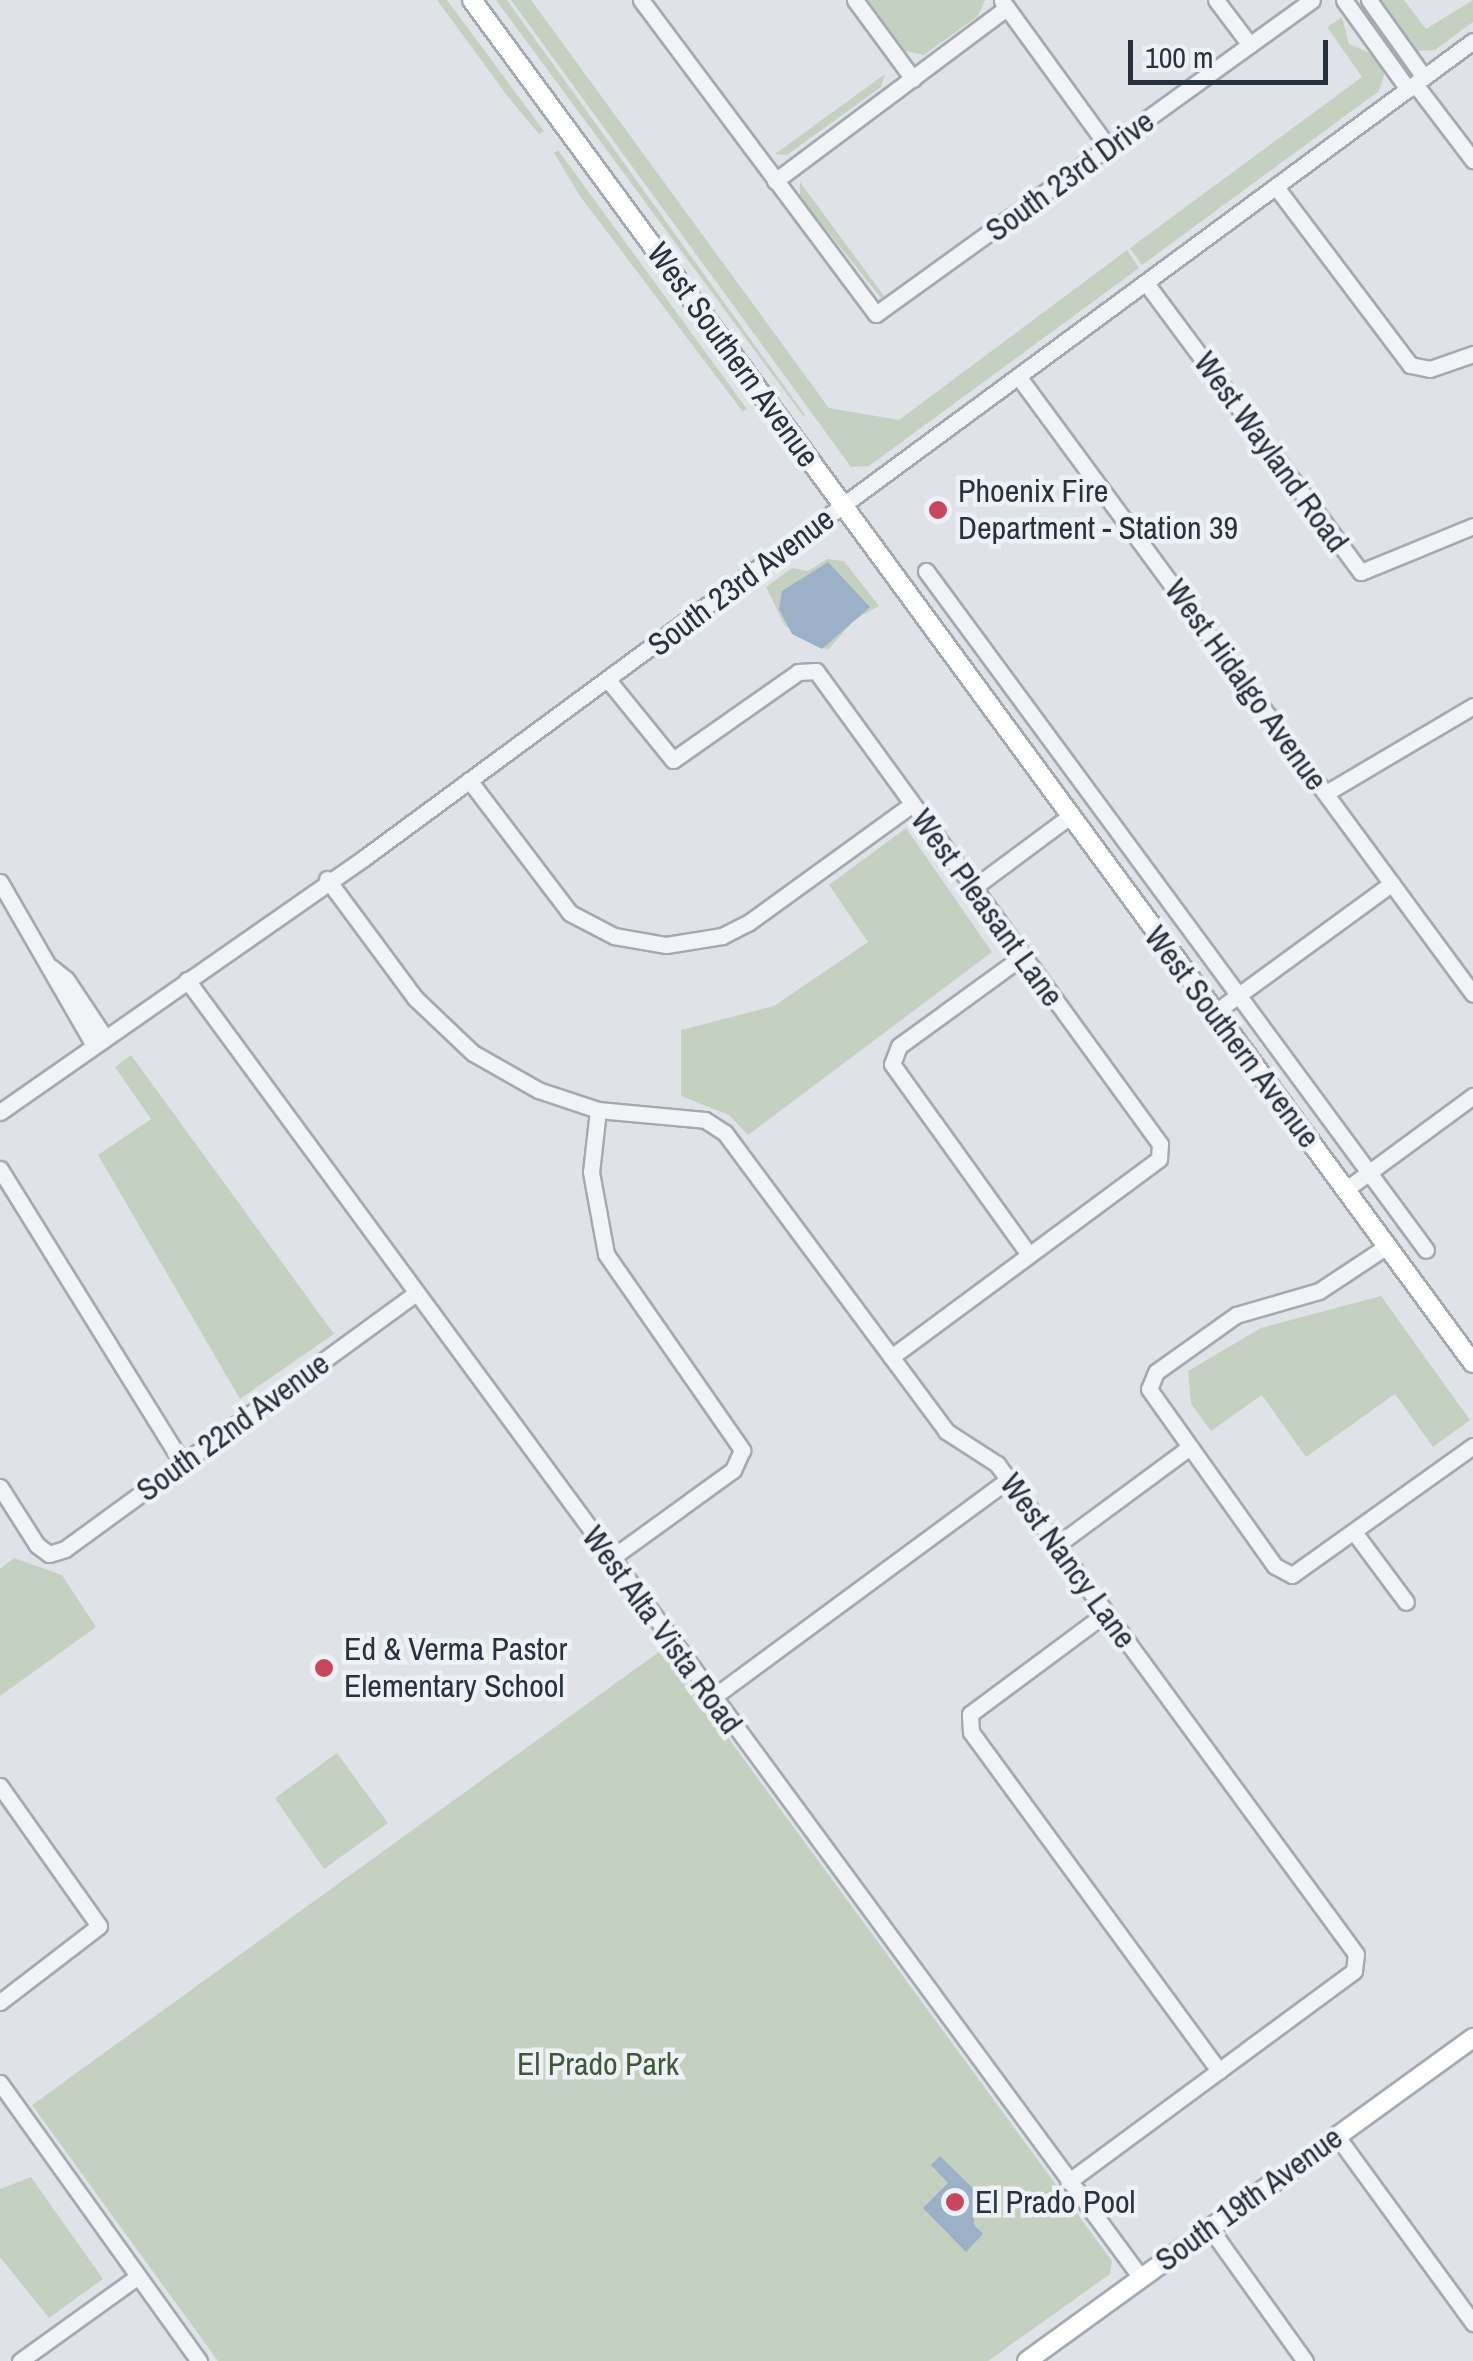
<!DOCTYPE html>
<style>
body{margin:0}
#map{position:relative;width:1473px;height:2361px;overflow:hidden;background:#dfe3e8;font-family:"Archivo Narrow",sans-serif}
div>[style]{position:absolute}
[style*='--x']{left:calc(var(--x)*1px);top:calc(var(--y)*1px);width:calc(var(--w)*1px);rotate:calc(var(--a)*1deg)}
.green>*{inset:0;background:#c5d1c0}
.water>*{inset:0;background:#9bb1c7}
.roads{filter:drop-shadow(2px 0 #a4aab2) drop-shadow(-2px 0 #a4aab2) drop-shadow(0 2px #a4aab2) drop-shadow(0 -2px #a4aab2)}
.minor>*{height:15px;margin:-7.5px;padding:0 7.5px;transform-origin:7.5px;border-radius:7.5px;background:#f1f3f6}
.major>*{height:18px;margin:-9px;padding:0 9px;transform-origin:9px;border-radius:9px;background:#fff}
.dots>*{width:28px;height:28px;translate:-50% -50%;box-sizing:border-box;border:5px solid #eef1f5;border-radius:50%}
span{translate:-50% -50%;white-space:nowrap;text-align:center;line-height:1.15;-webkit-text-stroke:9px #eef1f5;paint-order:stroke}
.street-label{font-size:32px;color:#28313e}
.poi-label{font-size:32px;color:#28313e}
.left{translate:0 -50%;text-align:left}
.park-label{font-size:32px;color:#3e5936}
.scale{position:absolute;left:1128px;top:40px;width:200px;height:45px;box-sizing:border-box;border:5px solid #28313e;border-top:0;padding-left:12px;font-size:30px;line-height:35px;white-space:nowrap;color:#28313e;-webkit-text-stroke:8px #eef1f5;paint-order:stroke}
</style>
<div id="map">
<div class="green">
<i style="clip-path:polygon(437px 0,447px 0,544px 131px,539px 134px,509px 98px)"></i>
<i style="clip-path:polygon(496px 0,507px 0,805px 415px,803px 416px)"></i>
<i style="clip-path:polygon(511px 0,531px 0,829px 408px,899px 420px,1127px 250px,1139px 268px,869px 466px,851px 467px)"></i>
<i style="clip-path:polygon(868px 0,985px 0,978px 16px,924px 55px,905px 51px)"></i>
<i style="clip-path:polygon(1379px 0,1404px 0,1426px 29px,1473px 0,1473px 22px,1435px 50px,1416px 51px)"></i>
<i style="clip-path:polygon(1342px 17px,1349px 44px,1372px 54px,1385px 72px,1379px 91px,1142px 265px,1130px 248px,1362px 77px,1327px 27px)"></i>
<i style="clip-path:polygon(885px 74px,881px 87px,787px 155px,775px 154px)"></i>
<i style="clip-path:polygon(558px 150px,747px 409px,743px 412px,580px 196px,554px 153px)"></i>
<i style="clip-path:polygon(800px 182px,884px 296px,881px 298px,800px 197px)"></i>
<i style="clip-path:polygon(827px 559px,844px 561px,879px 606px,854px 620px,828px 650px,785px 626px,766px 587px,792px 568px,808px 571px)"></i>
<i style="clip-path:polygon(906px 828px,992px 952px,748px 1135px,729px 1115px,681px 1096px,681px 1030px,774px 1006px,868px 942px,829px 885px)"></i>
<i style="clip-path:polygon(131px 1055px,334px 1334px,240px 1399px,98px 1155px,151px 1119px,115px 1067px)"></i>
<i style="clip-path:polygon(1381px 1296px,1470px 1420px,1433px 1447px,1395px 1394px,1306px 1457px,1262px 1395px,1211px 1431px,1191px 1404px,1188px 1371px,1261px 1328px)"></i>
<i style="clip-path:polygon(14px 1558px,62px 1575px,96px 1627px,0 1696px,0 1569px)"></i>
<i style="clip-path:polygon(663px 1649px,1112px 2261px,1110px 2274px,988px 2361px,218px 2361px,32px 2105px)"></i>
<i style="clip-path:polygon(337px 1753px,388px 1823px,324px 1869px,275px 1798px)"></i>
<i style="clip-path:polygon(31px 2177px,103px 2279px,49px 2318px,0 2257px,0 2189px)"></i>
</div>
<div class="water">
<i style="clip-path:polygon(828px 562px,870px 607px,822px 649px,792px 634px,779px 609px,782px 591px)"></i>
<i style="clip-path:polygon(940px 2156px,982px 2197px,974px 2205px,974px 2225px,983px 2234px,966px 2252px,923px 2208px,948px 2183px,931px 2165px)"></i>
</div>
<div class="roads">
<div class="minor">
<i style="--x:641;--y:0;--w:392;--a:53.2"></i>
<i style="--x:876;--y:314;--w:537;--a:-35.76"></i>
<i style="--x:855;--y:0;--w:98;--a:53.7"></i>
<i style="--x:1216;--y:0;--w:56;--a:52.9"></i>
<i style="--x:1344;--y:0;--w:110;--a:54.3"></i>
<i style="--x:1369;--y:0;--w:95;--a:54.5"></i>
<i style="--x:1002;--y:1;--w:180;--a:54"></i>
<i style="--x:1415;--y:84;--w:96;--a:52.7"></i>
<i style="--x:775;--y:181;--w:289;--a:-36.8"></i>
<i style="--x:1276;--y:187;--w:223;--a:53"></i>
<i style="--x:1410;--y:365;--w:20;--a:11"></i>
<i style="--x:1430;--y:369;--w:46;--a:-19.2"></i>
<i style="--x:1146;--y:283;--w:360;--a:53.4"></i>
<i style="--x:1361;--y:572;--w:121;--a:-22.3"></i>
<i style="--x:1018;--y:376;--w:767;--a:53.64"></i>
<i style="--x:926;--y:571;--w:843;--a:53.63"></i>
<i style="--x:608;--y:680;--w:103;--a:50.9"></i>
<i style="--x:673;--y:760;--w:153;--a:-35.1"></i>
<i style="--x:798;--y:672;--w:18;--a:-3"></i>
<i style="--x:816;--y:671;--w:585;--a:53.97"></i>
<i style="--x:1160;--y:1144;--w:15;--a:94"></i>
<i style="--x:1159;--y:1159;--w:333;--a:143.5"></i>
<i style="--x:469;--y:780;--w:167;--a:52.8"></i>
<i style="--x:570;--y:913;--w:50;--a:27.6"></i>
<i style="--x:614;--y:936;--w:53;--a:9.8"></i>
<i style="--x:666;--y:945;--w:57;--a:-9.1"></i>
<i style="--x:722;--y:936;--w:29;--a:-27"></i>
<i style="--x:748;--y:923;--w:201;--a:-35.9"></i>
<i style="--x:1326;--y:793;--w:171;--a:-30.6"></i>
<i style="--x:327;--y:879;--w:148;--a:53.5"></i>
<i style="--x:415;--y:998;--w:80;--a:43.5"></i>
<i style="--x:473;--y:1053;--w:75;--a:29.6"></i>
<i style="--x:538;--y:1090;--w:63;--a:18.4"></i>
<i style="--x:598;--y:1110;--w:107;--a:5.3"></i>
<i style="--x:705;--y:1120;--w:24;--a:33"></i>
<i style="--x:725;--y:1133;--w:371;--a:53.4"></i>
<i style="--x:946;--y:1431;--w:61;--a:32.9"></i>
<i style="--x:997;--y:1464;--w:607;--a:53.77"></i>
<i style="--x:1356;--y:1954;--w:17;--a:97"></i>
<i style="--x:1354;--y:1971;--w:355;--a:143.6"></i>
<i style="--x:0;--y:882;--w:187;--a:60.1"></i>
<i style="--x:973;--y:888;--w:121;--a:-36.6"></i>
<i style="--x:1023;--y:956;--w:153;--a:144"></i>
<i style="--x:899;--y:1046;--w:19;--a:111"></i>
<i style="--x:892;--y:1064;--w:235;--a:54.3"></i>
<i style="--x:51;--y:967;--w:19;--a:39"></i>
<i style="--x:66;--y:979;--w:69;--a:56.3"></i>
<i style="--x:187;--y:980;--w:1611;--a:53.68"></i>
<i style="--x:1214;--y:1013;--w:220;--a:-36.1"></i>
<i style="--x:598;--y:1110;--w:62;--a:96.4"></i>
<i style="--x:591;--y:1172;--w:83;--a:79.6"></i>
<i style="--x:606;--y:1254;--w:239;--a:55.2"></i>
<i style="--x:742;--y:1450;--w:22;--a:114"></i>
<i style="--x:733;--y:1470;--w:152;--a:144.1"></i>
<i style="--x:0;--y:1112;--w:444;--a:-34.9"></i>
<i style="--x:364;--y:858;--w:1377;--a:-36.38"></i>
<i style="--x:0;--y:1169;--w:347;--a:58.2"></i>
<i style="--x:1345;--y:1190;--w:159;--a:-36.3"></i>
<i style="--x:1387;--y:1246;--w:82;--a:146.5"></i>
<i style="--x:1319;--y:1291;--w:86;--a:163.9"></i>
<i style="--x:1236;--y:1315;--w:98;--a:144.5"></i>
<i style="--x:1156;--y:1372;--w:18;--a:112"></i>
<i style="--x:1149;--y:1389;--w:217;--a:54.6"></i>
<i style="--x:1275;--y:1566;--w:19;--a:28"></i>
<i style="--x:1292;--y:1575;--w:222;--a:-35.5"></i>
<i style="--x:0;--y:1487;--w:69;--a:57.5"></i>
<i style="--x:37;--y:1545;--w:15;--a:37"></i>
<i style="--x:49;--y:1554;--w:17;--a:-17"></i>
<i style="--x:65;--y:1549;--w:433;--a:-36.1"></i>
<i style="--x:1354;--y:1532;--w:87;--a:53.4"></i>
<i style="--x:1057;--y:1545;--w:165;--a:-36.4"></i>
<i style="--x:1106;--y:1613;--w:169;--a:143.4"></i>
<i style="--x:970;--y:1714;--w:18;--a:87"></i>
<i style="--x:971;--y:1732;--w:420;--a:53.8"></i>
<i style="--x:712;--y:1698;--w:368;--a:-36.4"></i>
<i style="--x:0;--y:1786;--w:171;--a:54.7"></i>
<i style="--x:99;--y:1926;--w:125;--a:142.5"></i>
<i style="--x:0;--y:2083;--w:342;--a:54.4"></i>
<i style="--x:1336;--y:2135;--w:233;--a:53.9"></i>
<i style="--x:1209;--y:2227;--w:165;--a:54.4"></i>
<i style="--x:20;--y:2361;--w:144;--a:-35.7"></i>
</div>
<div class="major">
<i style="--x:472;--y:0;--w:1691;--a:53.71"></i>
<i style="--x:1027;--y:2361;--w:551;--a:-35.91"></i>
</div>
</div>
<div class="dots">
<i style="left:938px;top:510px;background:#c9475e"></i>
<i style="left:324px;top:1668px;background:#c9475e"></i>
<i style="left:955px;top:2202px;background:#c9475e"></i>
</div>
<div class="street-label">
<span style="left:1070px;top:176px;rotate:-36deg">South 23rd Drive</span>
<span style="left:733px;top:355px;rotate:54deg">West Southern Avenue</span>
<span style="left:1271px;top:452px;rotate:54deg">West Wayland Road</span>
<span style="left:741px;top:582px;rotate:-37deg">South 23rd Avenue</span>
<span style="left:1246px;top:685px;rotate:54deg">West Hidalgo Avenue</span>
<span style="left:987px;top:908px;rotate:54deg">West Pleasant Lane</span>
<span style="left:1232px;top:1037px;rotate:53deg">West Southern Avenue</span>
<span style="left:233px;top:1427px;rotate:-36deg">South 22nd Avenue</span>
<span style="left:1068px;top:1561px;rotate:54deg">West Nancy Lane</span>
<span style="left:662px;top:1630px;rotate:54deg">West Alta Vista Road</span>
<span style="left:1249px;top:2199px;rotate:-36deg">South 19th Avenue</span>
</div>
<div class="poi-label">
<span class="left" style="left:958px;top:510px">Phoenix Fire<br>Department - Station 39</span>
<span class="left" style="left:344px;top:1668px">Ed &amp; Verma Pastor<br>Elementary School</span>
<span class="left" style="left:975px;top:2202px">El Prado Pool</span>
</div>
<div class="park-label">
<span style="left:598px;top:2064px">El Prado Park</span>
</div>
<div class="scale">100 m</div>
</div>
